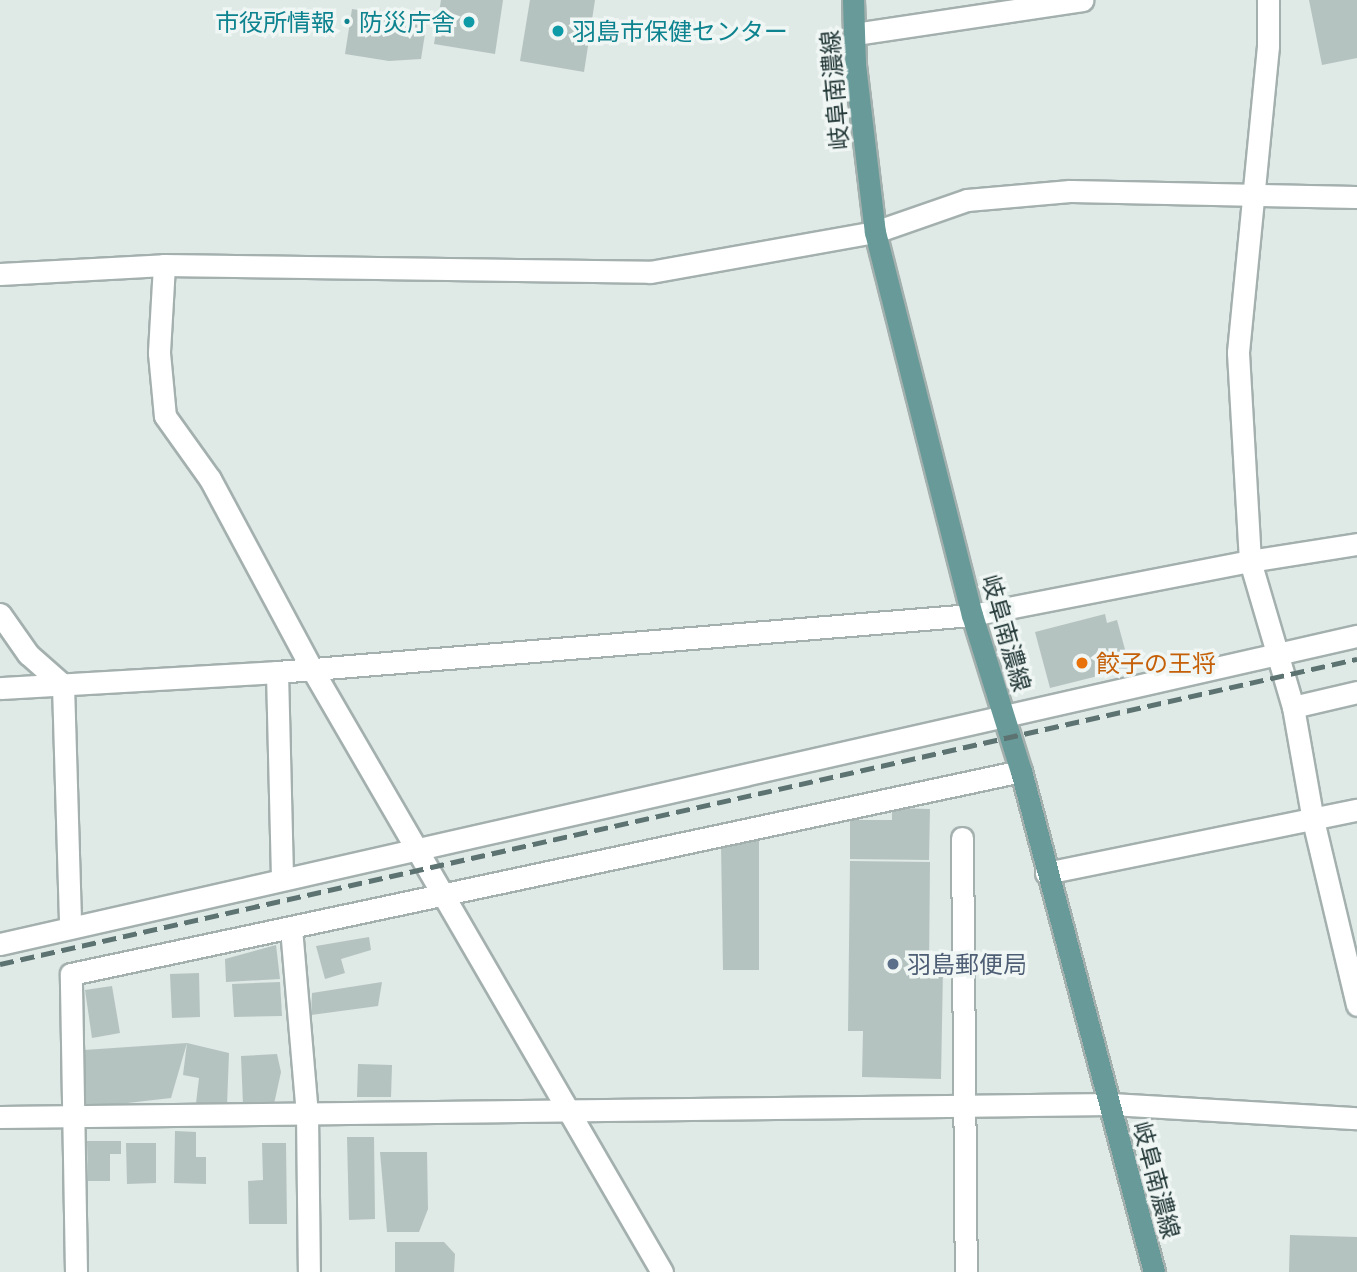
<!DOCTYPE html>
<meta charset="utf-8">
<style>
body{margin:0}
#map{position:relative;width:1357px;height:1272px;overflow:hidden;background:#dfe9e6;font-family:Lato,"Noto Sans JP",sans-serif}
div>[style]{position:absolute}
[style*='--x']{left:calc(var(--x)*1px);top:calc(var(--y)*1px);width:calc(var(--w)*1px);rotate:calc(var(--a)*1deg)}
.building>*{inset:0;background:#b5c3c0}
.roads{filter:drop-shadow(2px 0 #a3b0ae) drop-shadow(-2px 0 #a3b0ae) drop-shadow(0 2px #a3b0ae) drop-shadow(0 -2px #a3b0ae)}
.minor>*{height:21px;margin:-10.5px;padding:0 10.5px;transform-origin:10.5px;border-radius:10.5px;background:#fff}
.major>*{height:21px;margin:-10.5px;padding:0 10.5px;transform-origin:10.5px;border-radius:10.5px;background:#679a98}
.rail>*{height:5px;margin-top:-2.5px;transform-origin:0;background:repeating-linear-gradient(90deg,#5c7372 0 14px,transparent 0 21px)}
.dots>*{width:19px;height:19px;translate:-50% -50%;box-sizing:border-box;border:4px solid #eff6f4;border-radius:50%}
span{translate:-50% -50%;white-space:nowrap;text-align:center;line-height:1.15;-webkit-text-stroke:7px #eff6f4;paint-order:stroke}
.culture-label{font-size:24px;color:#0d838f}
.right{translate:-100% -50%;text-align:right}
.left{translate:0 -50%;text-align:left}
.street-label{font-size:24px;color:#223736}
.food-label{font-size:24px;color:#c56008}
.service-label{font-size:24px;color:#4e5e75}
</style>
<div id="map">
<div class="building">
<i style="clip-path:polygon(441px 0,503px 0,495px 54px,434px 44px)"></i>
<i style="clip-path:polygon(530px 0,595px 0,584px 72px,520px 61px)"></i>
<i style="clip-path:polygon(1309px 0,1357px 0,1357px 58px,1322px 65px)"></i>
<i style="clip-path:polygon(352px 9px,427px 21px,421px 59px,389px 61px,345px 54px)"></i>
<i style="clip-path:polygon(1105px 614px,1107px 623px,1117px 620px,1130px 668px,1050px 688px,1035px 632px)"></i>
<i style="clip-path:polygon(892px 808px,930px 809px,929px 860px,850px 859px,850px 820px,892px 820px)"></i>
<i style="clip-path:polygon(759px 838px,759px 970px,723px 970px,721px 844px)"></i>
<i style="clip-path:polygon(850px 861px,930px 862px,929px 969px,943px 969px,941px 1079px,862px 1077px,863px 1031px,848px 1031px)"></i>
<i style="clip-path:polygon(369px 937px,371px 950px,341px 959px,345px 973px,325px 979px,316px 946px)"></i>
<i style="clip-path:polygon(276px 945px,280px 979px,226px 982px,225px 959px)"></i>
<i style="clip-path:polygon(199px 973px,200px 1017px,172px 1018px,170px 974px)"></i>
<i style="clip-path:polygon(280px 982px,282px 1016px,234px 1017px,232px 984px)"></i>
<i style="clip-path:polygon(382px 982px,378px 1006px,311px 1015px,312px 993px)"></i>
<i style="clip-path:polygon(112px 986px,120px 1033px,92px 1038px,85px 990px)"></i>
<i style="clip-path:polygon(187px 1043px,229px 1053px,227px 1106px,196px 1103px,199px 1078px,183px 1075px,187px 1043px,171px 1098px,84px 1108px,84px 1050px)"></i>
<i style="clip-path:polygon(277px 1054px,281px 1072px,274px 1104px,243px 1105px,241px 1056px)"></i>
<i style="clip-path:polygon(358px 1064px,392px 1065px,391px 1097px,357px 1097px)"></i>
<i style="clip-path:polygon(175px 1131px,196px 1132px,196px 1157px,206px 1157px,206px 1184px,174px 1183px)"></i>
<i style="clip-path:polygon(347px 1137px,374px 1137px,375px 1219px,349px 1220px)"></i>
<i style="clip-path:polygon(87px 1141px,121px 1141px,121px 1154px,110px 1154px,110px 1181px,88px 1181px)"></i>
<i style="clip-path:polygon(126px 1143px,156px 1143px,156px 1183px,127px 1184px)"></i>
<i style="clip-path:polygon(262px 1143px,286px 1143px,287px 1224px,249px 1224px,248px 1181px,263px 1180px)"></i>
<i style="clip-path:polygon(380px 1152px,427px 1152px,428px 1209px,419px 1232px,387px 1232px)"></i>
<i style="clip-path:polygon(1290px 1235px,1357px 1237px,1357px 1272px,1289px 1272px)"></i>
<i style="clip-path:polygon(395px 1242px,444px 1242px,455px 1254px,454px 1272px,395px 1272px)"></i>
</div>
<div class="roads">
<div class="minor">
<i style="--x:855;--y:34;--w:230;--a:-8.5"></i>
<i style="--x:164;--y:265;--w:88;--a:93.3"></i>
<i style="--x:159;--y:353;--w:63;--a:84.6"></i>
<i style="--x:165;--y:416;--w:77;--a:54.5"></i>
<i style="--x:210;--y:479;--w:216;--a:61.8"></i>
<i style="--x:312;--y:669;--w:697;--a:59.87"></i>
<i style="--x:0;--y:274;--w:164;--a:-3.1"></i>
<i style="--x:164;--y:265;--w:486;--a:0.8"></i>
<i style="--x:650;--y:272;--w:229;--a:-10.1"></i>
<i style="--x:875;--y:232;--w:97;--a:-19.2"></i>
<i style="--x:967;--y:200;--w:103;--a:-5"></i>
<i style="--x:1070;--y:191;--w:287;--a:1.2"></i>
<i style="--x:1357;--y:544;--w:108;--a:171"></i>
<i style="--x:1250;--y:561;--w:152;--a:73.6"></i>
<i style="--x:1293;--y:707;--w:115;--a:80"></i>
<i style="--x:1313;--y:820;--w:190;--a:76.6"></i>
<i style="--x:0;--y:614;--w:49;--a:55"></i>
<i style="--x:28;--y:654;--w:47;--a:41.5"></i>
<i style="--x:63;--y:685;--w:242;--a:88.3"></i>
<i style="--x:277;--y:672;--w:206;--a:88.6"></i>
<i style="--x:0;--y:688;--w:277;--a:-3.3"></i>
<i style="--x:277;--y:672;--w:697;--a:-4.69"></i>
<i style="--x:972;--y:615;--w:283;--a:-11"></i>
<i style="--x:1250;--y:561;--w:209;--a:-93.3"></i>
<i style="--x:1238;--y:352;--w:307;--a:-84.4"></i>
<i style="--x:1268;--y:46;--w:46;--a:-90"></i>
<i style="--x:1293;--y:707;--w:66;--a:-13.2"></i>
<i style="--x:962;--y:838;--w:434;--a:89.5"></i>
<i style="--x:1046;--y:873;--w:317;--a:-11.5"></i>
<i style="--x:291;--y:928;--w:187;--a:85.1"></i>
<i style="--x:307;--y:1114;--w:158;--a:89.3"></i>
<i style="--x:0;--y:944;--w:1392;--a:-12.79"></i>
<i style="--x:0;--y:1117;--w:1111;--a:-0.67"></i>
<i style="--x:1111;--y:1104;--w:246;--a:3.3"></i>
<i style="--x:76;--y:1272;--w:298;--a:-91"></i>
<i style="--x:71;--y:974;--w:971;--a:-12.06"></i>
</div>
<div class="major">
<i style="--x:853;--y:0;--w:65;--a:88.2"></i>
<i style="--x:855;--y:65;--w:168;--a:83.2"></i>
<i style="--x:875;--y:232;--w:395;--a:75.8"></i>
<i style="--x:972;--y:615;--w:164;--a:72.6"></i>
<i style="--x:1021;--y:771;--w:518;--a:75.13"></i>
</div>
</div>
<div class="rail">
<i style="--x:0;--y:964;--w:1391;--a:-12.67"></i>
</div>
<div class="dots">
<i style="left:469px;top:22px;background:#0f9aa8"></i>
<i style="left:558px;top:31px;background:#0f9aa8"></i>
<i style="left:1082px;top:663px;background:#e8710a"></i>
<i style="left:893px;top:964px;background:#5c6f8a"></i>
</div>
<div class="culture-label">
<span class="right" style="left:455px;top:22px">市役所情報・防災庁舎</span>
<span class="left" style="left:572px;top:31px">羽島市保健センター</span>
</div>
<div class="street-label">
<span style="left:834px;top:90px;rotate:-95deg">岐阜南濃線</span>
<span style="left:1007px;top:633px;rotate:74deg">岐阜南濃線</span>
<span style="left:1157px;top:1180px;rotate:75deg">岐阜南濃線</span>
</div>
<div class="food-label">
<span class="left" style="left:1096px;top:663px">餃子の王将</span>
</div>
<div class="service-label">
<span class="left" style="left:907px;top:964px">羽島郵便局</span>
</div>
</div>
